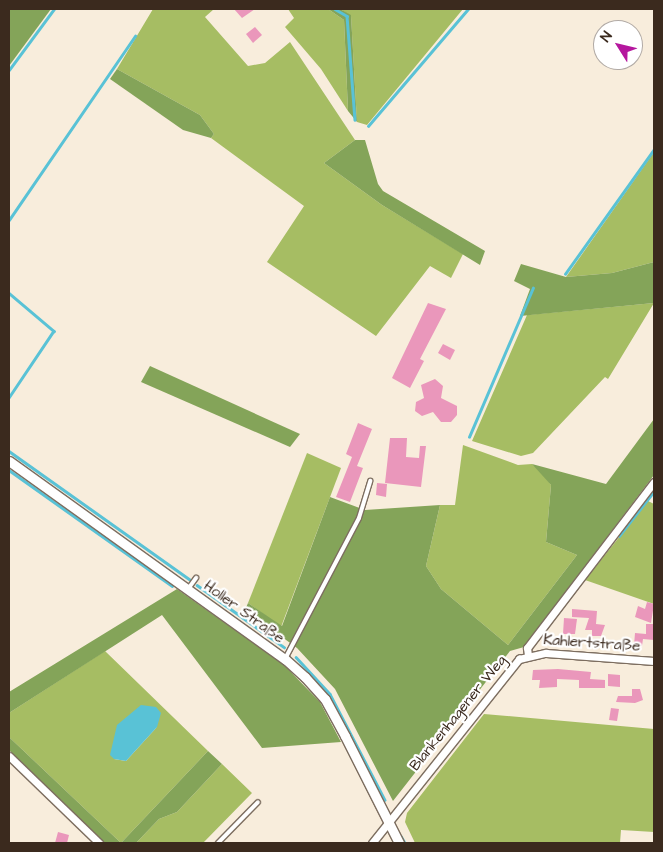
<!DOCTYPE html>
<meta charset="utf-8">
<style>
body{margin:0}
#map{position:relative;width:663px;height:852px;overflow:hidden;background:#f8eddc;font-family:"Architects Daughter",sans-serif}
div>[style]{position:absolute}
[style*='--x']{left:calc(var(--x)*1px);top:calc(var(--y)*1px);width:calc(var(--w)*1px);rotate:calc(var(--a)*1deg)}
.green>*{inset:0;background:#a6bd63}
.forest>*{inset:0;background:#84a459}
.water>*{inset:0;background:#59c2d6}
.stream>*{height:2.5px;margin:-1.25px;padding:0 1.25px;transform-origin:1.25px;border-radius:1.25px;background:#59c2d6}
.building>*{inset:0;background:#ea97bb}
.roads{filter:drop-shadow(1px 0 #7d6e60) drop-shadow(-1px 0 #7d6e60) drop-shadow(0 1px #7d6e60) drop-shadow(0 -1px #7d6e60)}
.service>*{height:4px;margin:-2px;padding:0 2px;transform-origin:2px;border-radius:2px;background:#fff}
.minor>*{height:7px;margin:-3.5px;padding:0 3.5px;transform-origin:3.5px;border-radius:3.5px;background:#fff}
.tertiary>*{height:9px;margin:-4.5px;padding:0 4.5px;transform-origin:4.5px;border-radius:4.5px;background:#fff}
span{translate:-50% -50%;white-space:nowrap;text-align:center;line-height:1.15;-webkit-text-stroke:4.5px #fff;paint-order:stroke}
.street-label{font-size:15px;color:#3b2a1e}
.frame{position:absolute;inset:0;border:10px solid #3b2a1e;pointer-events:none}
.north{position:absolute;left:593px;top:20px;width:50px;height:50px;box-sizing:border-box;background:#fff;border:1px solid #b1aaa5;border-radius:50%;rotate:306deg;font-size:14px;font-weight:700;line-height:20px;text-align:center;color:#3b2a1e}
.north::after{content:'';display:block;margin:auto;width:18px;height:22px;background:#b5179e;clip-path:polygon(50% 0,100% 100%,50% 72%,0 100%)}
</style>
<div id="map">
<div class="green">
<i style="clip-path:polygon(153px 9px,214px 9px,205px 17px,248px 66px,265px 63px,290px 42px,355px 140px,324px 163px,382px 205px,463px 254px,451px 278px,430px 266px,376px 336px,267px 262px,304px 206px,211px 138px,214px 134px,200px 115px,117px 69px)"></i>
<i style="clip-path:polygon(288px 9px,328px 9px,344px 20px,348px 111px,321px 69px,285px 27px,294px 18px)"></i>
<i style="clip-path:polygon(340px 9px,463px 9px,367px 125px,357px 122px,351px 16px)"></i>
<i style="clip-path:polygon(654px 152px,654px 262px,612px 273px,566px 277px)"></i>
<i style="clip-path:polygon(654px 303px,608px 379px,605px 377px,533px 453px,521px 456px,472px 441px,527px 315px)"></i>
<i style="clip-path:polygon(463px 445px,518px 465px,532px 464px,541px 471px,551px 485px,546px 542px,577px 555px,508px 645px,441px 589px,426px 566px,440px 505px,455px 505px)"></i>
<i style="clip-path:polygon(307px 453px,341px 468px,281px 627px,248px 603px)"></i>
<i style="clip-path:polygon(648px 501px,654px 504px,654px 604px,585px 580px)"></i>
<i style="clip-path:polygon(evenodd,105px 651px,208px 751px,121px 843px,9px 737px,9px 713px,105px 651px,157px 727px,126px 761px,114px 759px,157px 727px)"></i>
<i style="clip-path:polygon(484px 714px,654px 729px,654px 832px,621px 830px,620px 843px,415px 843px,405px 822px,407px 813px)"></i>
<i style="clip-path:polygon(222px 764px,252px 793px,203px 843px,136px 843px,159px 819px,177px 812px)"></i>
</div>
<div class="forest">
<i style="clip-path:polygon(9px 9px,51px 9px,9px 66px)"></i>
<i style="clip-path:polygon(328px 9px,340px 9px,351px 15px,357px 122px,348px 111px,344px 20px)"></i>
<i style="clip-path:polygon(117px 69px,200px 115px,214px 134px,211px 138px,183px 130px,110px 79px)"></i>
<i style="clip-path:polygon(355px 140px,365px 140px,378px 184px,383px 191px,485px 251px,480px 265px,382px 205px,324px 163px)"></i>
<i style="clip-path:polygon(654px 262px,654px 303px,520px 316px,530px 289px,514px 281px,521px 264px,566px 277px,612px 273px)"></i>
<i style="clip-path:polygon(150px 366px,300px 434px,290px 447px,141px 382px)"></i>
<i style="clip-path:polygon(654px 419px,654px 475px,524px 647px,510px 651px,393px 801px,335px 689px,297px 648px,245px 610px,248px 603px,282px 626px,330px 497px,365px 510px,440px 505px,426px 566px,441px 589px,508px 645px,577px 555px,546px 542px,551px 485px,532px 464px,606px 484px)"></i>
<i style="clip-path:polygon(177px 589px,283px 664px,320px 702px,341px 742px,262px 748px,162px 615px,9px 713px,9px 692px)"></i>
<i style="clip-path:polygon(9px 737px,121px 843px,208px 751px,222px 764px,177px 812px,159px 819px,136px 843px,105px 843px,9px 750px)"></i>
</div>
<div class="water">
<i style="clip-path:polygon(141px 705px,156px 707px,161px 713px,157px 727px,126px 761px,114px 759px,110px 755px,117px 725px)"></i>
</div>
<div class="stream">
<i style="--x:335;--y:9;--w:14;--a:30"></i>
<i style="--x:347;--y:16;--w:104;--a:85.6"></i>
<i style="--x:9;--y:70;--w:76;--a:-53.6"></i>
<i style="--x:368;--y:126;--w:154;--a:-49.5"></i>
<i style="--x:9;--y:220;--w:223;--a:-55.6"></i>
<i style="--x:565;--y:274;--w:153;--a:-54.5"></i>
<i style="--x:9;--y:293;--w:59;--a:40.2"></i>
<i style="--x:54;--y:331;--w:81;--a:123.9"></i>
<i style="--x:469;--y:437;--w:162;--a:-66.8"></i>
<i style="--x:9;--y:451;--w:221;--a:35.4"></i>
<i style="--x:9;--y:470;--w:200;--a:35.4"></i>
<i style="--x:619;--y:536;--w:57;--a:-52.1"></i>
<i style="--x:197;--y:585;--w:107;--a:35.5"></i>
<i style="--x:296;--y:657;--w:50;--a:47.4"></i>
<i style="--x:330;--y:694;--w:119;--a:62.6"></i>
<i style="--x:401;--y:836;--w:8;--a:60"></i>
</div>
<div class="building">
<i style="clip-path:polygon(234px 9px,255px 9px,242px 18px)"></i>
<i style="clip-path:polygon(255px 27px,262px 35px,253px 43px,246px 34px)"></i>
<i style="clip-path:polygon(428px 303px,446px 309px,420px 359px,424px 361px,410px 388px,392px 378px)"></i>
<i style="clip-path:polygon(443px 344px,455px 350px,450px 360px,438px 353px)"></i>
<i style="clip-path:polygon(435px 379px,443px 386px,441px 398px,457px 406px,457px 415px,451px 422px,441px 422px,433px 412px,422px 416px,415px 411px,416px 402px,424px 398px,421px 385px)"></i>
<i style="clip-path:polygon(358px 423px,372px 429px,357px 466px,363px 468px,350px 502px,336px 497px,352px 457px,346px 454px)"></i>
<i style="clip-path:polygon(390px 438px,407px 438px,406px 457px,419px 458px,420px 446px,426px 446px,421px 487px,385px 483px)"></i>
<i style="clip-path:polygon(377px 483px,387px 484px,386px 497px,376px 495px)"></i>
<i style="clip-path:polygon(647px 602px,654px 604px,651px 623px,635px 617px,638px 606px,645px 609px)"></i>
<i style="clip-path:polygon(572px 609px,597px 611px,596px 624px,605px 625px,601px 636px,592px 636px,592px 630px,585px 630px,589px 618px,572px 617px)"></i>
<i style="clip-path:polygon(564px 618px,577px 619px,575px 634px,563px 634px)"></i>
<i style="clip-path:polygon(646px 624px,654px 624px,654px 640px,643px 639px,642px 646px,634px 645px,635px 633px,646px 634px)"></i>
<i style="clip-path:polygon(558px 669px,591px 672px,590px 679px,605px 680px,605px 688px,579px 688px,579px 680px,557px 679px,557px 687px,539px 688px,540px 680px,532px 680px,533px 670px)"></i>
<i style="clip-path:polygon(608px 674px,620px 675px,620px 687px,608px 686px)"></i>
<i style="clip-path:polygon(632px 689px,640px 689px,643px 700px,635px 703px,616px 702px,618px 696px,632px 696px)"></i>
<i style="clip-path:polygon(611px 708px,619px 709px,617px 721px,609px 720px)"></i>
<i style="clip-path:polygon(58px 832px,69px 835px,67px 843px,55px 843px)"></i>
</div>
<div class="roads">
<div class="service">
<i style="--x:188;--y:589;--w:14;--a:-54"></i>
<i style="--x:285;--y:659;--w:159;--a:-62.3"></i>
<i style="--x:359;--y:518;--w:39;--a:-73"></i>
<i style="--x:218;--y:843;--w:57;--a:-45.7"></i>
</div>
<div class="minor">
<i style="--x:528;--y:655;--w:7;--a:-98"></i>
<i style="--x:527;--y:648;--w:209;--a:-52.6"></i>
<i style="--x:9;--y:756;--w:125;--a:44"></i>
<i style="--x:372;--y:843;--w:236;--a:-51.4"></i>
<i style="--x:519;--y:659;--w:28;--a:-13"></i>
<i style="--x:546;--y:653;--w:108;--a:4.2"></i>
</div>
<div class="tertiary">
<i style="--x:9;--y:461;--w:340;--a:35.7"></i>
<i style="--x:285;--y:659;--w:27;--a:42"></i>
<i style="--x:305;--y:677;--w:30;--a:48"></i>
<i style="--x:325;--y:699;--w:42;--a:61.6"></i>
<i style="--x:345;--y:736;--w:120;--a:63.2"></i>
</div>
</div>
<div class="street-label">
<span style="left:244px;top:612px;rotate:36deg">Holler Straße</span>
<span style="left:592px;top:643px;rotate:4deg">Kahlertstraße</span>
<span style="left:458px;top:713px;rotate:-51deg">Blankenhagener Weg</span>
</div>
<div class="frame"></div>
<div class="north">N</div>
</div>
